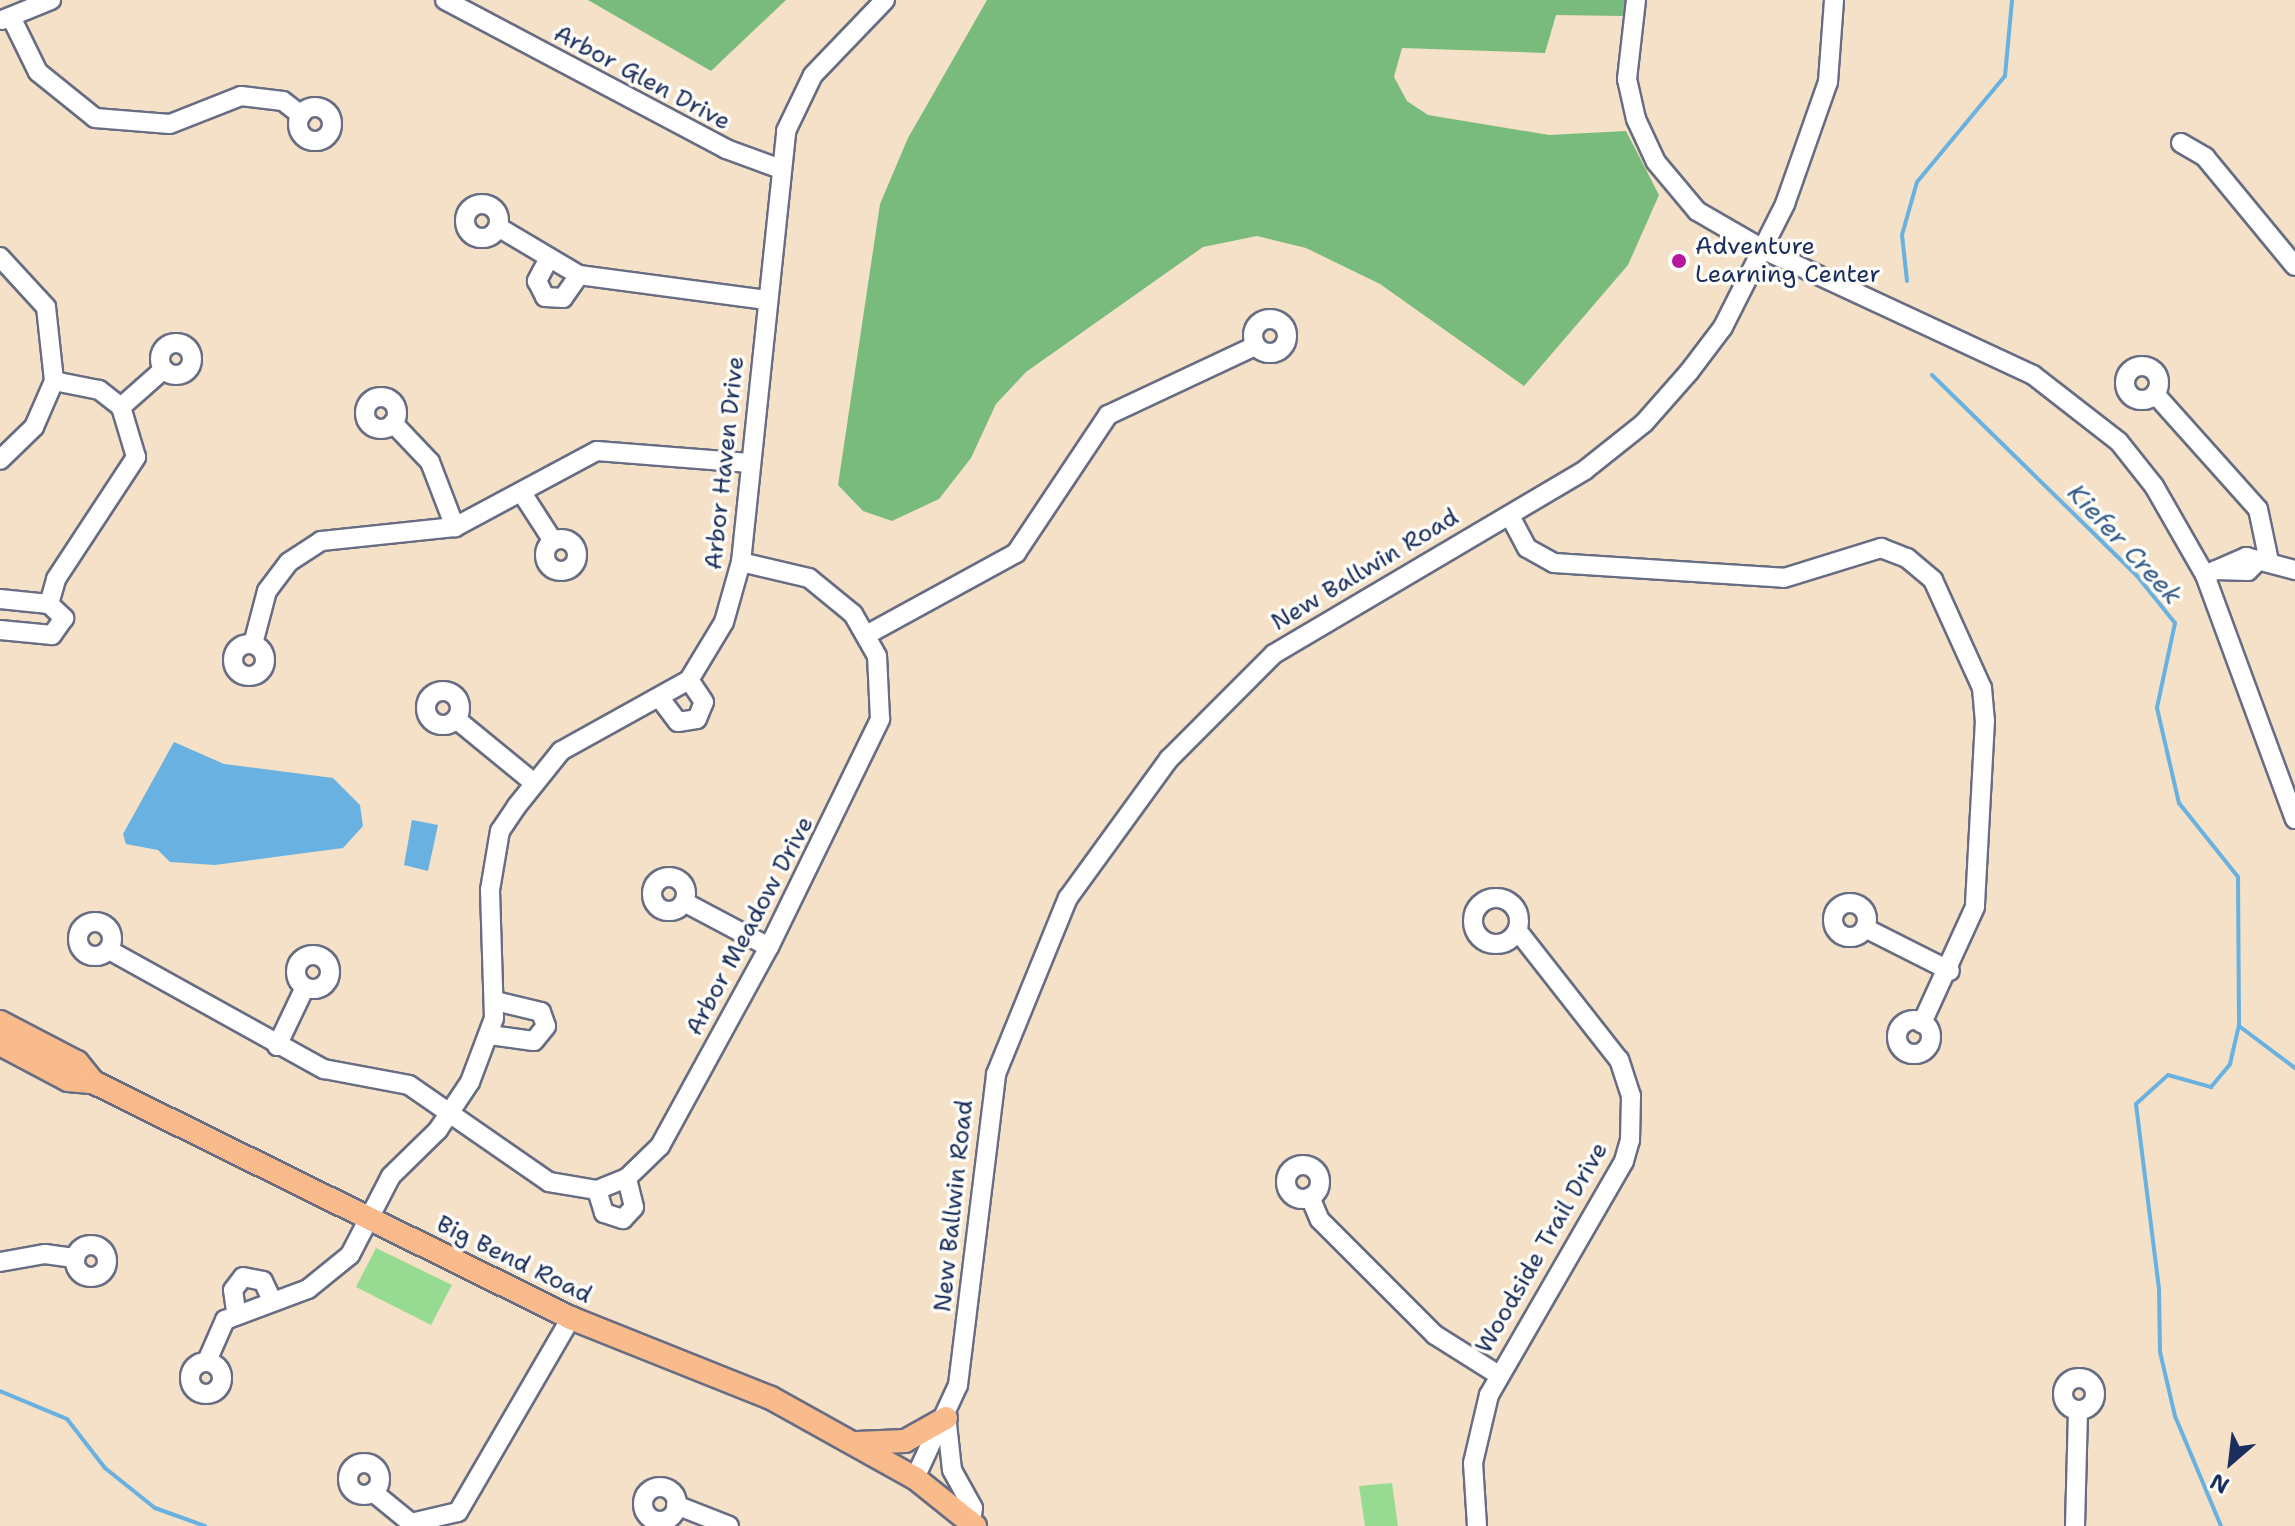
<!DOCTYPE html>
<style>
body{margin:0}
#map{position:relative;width:2295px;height:1526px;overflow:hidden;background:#f4e1c7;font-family:"Shantell Sans",sans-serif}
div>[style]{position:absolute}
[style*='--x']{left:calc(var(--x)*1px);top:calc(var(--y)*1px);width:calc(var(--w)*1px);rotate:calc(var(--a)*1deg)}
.green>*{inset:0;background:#97db93}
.forest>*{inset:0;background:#79bb7d}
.water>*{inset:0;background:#68b1e0}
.stream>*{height:4px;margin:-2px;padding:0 2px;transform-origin:2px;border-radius:2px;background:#68b1e0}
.roads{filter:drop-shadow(2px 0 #676d83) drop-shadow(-2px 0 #676d83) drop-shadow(0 2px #676d83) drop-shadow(0 -2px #676d83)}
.minor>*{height:18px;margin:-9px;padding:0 9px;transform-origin:9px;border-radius:9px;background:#fff}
.minor>.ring{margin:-9px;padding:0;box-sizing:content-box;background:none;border:18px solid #fff;border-radius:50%}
.major>*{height:22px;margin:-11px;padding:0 11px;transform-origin:11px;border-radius:11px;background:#fabb8c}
.dots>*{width:22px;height:22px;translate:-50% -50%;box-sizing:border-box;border:4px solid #fdfcf7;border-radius:50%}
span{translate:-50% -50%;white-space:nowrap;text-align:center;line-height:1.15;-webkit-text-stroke:7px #fdfcf7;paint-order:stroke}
.street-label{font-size:24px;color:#1b2f5e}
.poi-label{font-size:24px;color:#1b2f5e}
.left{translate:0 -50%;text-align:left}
.water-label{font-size:26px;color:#365c8c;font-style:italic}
.north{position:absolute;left:2191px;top:1422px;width:80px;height:80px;-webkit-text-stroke:6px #fdfcf7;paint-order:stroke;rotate:208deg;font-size:22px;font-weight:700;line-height:32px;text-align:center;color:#1b2f5e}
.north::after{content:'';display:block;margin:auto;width:28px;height:36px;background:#1b2f5e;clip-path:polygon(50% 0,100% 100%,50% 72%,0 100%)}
</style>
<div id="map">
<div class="green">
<i style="clip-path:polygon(376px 1248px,452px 1285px,431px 1325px,356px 1287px)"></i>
<i style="clip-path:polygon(1392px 1483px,1398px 1526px,1365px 1526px,1359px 1486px)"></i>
</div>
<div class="forest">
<i style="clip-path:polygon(588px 0,786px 0,711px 71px)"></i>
<i style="clip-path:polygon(987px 0,1625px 0,1623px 16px,1556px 15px,1545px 53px,1402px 48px,1394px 77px,1407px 101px,1428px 115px,1549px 135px,1626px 131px,1659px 195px,1628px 265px,1524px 386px,1380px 284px,1306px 248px,1257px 236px,1203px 247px,1026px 372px,996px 404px,971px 458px,939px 499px,892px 521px,863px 511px,838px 485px,880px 204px,908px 138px)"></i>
</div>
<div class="water">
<i style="clip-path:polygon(174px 742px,224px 764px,333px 778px,360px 805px,363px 826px,343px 848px,215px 865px,170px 862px,158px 850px,126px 844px,123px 834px)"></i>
<i style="clip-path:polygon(412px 820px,438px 825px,428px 871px,404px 865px)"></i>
</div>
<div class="stream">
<i style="--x:1907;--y:281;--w:46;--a:-96.2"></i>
<i style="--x:1902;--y:235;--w:55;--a:-74.2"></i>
<i style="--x:1917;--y:182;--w:138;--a:-50.3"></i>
<i style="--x:2005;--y:76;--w:76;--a:-84.7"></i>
<i style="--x:1932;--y:375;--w:289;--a:44.4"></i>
<i style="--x:2138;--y:577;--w:59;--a:51.2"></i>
<i style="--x:2175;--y:623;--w:87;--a:102"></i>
<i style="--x:2157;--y:708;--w:98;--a:77"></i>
<i style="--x:2179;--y:803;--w:95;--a:51.4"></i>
<i style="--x:2238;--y:877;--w:149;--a:89.6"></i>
<i style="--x:2239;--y:1026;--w:70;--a:36.9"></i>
<i style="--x:0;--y:1391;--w:73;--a:22.7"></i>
<i style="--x:67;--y:1419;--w:62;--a:52.2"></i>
<i style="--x:105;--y:1468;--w:64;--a:38.7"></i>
<i style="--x:155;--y:1508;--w:53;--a:19.8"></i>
<i style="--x:2221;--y:1526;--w:119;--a:-112.7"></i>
<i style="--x:2175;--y:1416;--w:66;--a:-103.2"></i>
<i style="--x:2160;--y:1352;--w:63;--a:-90.9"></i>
<i style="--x:2159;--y:1289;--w:186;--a:-97.1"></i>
<i style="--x:2136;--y:1104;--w:43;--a:-42.2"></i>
<i style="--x:2168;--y:1075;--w:45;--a:15.6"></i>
<i style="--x:2211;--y:1087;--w:30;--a:-50"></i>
<i style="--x:2230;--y:1064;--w:39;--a:-77"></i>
</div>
<div class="roads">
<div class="minor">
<i style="--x:445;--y:0;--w:318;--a:27.9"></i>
<i style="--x:726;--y:149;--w:55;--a:20.1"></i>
<i style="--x:1636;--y:0;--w:80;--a:96.5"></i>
<i style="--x:1627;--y:79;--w:41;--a:77.3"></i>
<i style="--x:1636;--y:119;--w:47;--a:65.1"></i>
<i style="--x:1656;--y:162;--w:64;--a:50.1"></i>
<i style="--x:1697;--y:211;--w:80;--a:30.1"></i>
<i style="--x:1766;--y:251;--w:294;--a:24.9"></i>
<i style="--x:2033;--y:375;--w:109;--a:37.9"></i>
<i style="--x:2119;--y:442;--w:56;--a:51.5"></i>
<i style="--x:2154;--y:486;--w:103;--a:60.2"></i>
<i style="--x:2205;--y:575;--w:260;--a:69.8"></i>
<i style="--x:11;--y:17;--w:61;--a:63.9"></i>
<i style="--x:38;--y:72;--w:73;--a:38.9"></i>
<i style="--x:95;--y:118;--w:75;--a:4.6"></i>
<i style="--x:170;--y:124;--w:76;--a:-21.5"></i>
<i style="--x:241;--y:96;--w:42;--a:6.8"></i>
<i style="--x:283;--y:101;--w:23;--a:38"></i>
<i style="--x:2;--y:20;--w:53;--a:-22.2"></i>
<i class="ring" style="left:298px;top:107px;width:16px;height:16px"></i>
<i style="--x:2181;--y:143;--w:28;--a:30"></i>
<i style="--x:2205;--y:157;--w:141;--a:50.5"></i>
<i class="ring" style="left:465px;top:204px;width:16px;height:16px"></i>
<i style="--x:498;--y:227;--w:94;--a:30.7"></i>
<i style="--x:579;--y:275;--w:189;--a:7.6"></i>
<i style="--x:0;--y:257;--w:68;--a:47.4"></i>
<i style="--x:46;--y:307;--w:74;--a:83.8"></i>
<i style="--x:54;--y:381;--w:50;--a:113.5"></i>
<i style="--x:34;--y:427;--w:47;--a:135.9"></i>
<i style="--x:548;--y:260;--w:24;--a:118"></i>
<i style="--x:537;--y:281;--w:18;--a:63"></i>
<i style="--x:545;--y:297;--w:18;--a:3"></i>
<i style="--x:563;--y:298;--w:28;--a:-55"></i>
<i class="ring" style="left:1253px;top:319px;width:16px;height:16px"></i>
<i class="ring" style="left:160px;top:343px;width:14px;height:14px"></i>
<i class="ring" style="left:2125px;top:366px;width:16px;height:16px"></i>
<i style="--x:2155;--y:394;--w:154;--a:48.2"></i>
<i style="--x:2258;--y:509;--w:53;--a:78.1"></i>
<i class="ring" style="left:365px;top:397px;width:14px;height:14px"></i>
<i style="--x:121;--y:407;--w:57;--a:-41.5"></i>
<i style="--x:393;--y:423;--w:54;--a:46.5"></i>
<i style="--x:430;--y:462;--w:70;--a:69"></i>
<i style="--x:522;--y:493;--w:57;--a:57.1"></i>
<i style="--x:1510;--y:516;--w:36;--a:62"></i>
<i style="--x:1527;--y:548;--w:31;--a:29"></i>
<i style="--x:1554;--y:563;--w:230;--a:3.7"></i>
<i style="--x:1784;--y:578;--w:102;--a:-17.2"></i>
<i style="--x:1881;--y:548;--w:28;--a:21"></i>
<i style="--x:1907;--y:558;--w:34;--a:40"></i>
<i style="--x:1933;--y:580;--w:119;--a:65.6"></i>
<i style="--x:1982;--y:688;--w:32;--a:85"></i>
<i style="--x:1985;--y:720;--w:187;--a:93.1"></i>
<i style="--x:1975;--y:907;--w:128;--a:114.6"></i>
<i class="ring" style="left:545px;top:539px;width:14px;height:14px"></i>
<i style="--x:2216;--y:570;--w:32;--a:2"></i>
<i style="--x:2248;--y:571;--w:14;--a:-45"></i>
<i style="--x:2205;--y:575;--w:45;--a:-23.7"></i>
<i style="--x:2246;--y:557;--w:51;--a:14.9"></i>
<i style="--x:0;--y:599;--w:49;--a:5.8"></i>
<i style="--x:49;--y:604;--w:21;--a:43"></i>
<i style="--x:64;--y:618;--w:21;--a:125"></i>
<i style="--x:52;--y:635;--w:52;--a:-174.5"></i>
<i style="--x:49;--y:604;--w:26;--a:-74"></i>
<i style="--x:56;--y:579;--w:146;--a:-56.7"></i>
<i style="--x:136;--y:457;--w:52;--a:-106.7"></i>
<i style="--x:121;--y:407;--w:28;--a:-142"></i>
<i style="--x:99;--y:390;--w:46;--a:-168.7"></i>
<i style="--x:868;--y:634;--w:169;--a:-28.7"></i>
<i style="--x:1016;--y:553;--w:166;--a:-56.3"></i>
<i style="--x:1108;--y:415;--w:162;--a:-25.1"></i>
<i class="ring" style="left:233px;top:644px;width:14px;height:14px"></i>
<i style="--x:253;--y:644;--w:55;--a:-75.2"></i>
<i style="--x:267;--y:591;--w:36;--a:-53"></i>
<i style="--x:289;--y:562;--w:38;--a:-33"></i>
<i style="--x:321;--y:541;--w:135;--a:-6"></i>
<i style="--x:455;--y:527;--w:161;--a:-28.2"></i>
<i style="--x:597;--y:451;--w:153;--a:4.5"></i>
<i class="ring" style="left:426px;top:691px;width:16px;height:16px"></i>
<i style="--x:662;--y:701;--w:26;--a:53"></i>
<i style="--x:678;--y:722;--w:19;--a:-9"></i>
<i style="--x:697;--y:719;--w:18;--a:-68"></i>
<i style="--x:704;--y:702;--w:27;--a:-124"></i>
<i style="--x:456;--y:719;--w:99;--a:39.3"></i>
<i class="ring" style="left:652px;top:877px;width:16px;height:16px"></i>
<i class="ring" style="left:1473px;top:898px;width:28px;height:28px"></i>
<i style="--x:684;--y:902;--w:96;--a:27.9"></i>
<i class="ring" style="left:1833px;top:903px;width:16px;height:16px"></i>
<i class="ring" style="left:78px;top:922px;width:16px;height:16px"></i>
<i style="--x:1865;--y:928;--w:95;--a:26.8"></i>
<i style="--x:109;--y:950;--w:246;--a:29"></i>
<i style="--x:324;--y:1069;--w:86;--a:10.7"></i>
<i style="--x:409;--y:1085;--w:170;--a:34.7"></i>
<i style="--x:549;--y:1182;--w:49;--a:9.5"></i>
<i style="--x:597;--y:1190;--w:32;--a:-22"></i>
<i style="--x:627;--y:1178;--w:46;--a:-44.1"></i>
<i style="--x:660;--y:1146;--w:227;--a:-61.3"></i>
<i style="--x:769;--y:947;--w:254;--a:-64"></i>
<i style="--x:880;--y:719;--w:63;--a:-92.7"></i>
<i style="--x:877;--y:656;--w:48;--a:-119.7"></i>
<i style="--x:853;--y:614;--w:57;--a:-140.7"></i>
<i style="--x:809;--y:578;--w:70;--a:-166.8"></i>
<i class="ring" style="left:296px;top:955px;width:16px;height:16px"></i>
<i class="ring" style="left:1897px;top:1020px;width:16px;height:16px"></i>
<i style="--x:490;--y:1035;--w:44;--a:7.8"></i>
<i style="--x:534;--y:1041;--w:19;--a:-51"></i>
<i style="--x:546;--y:1026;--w:15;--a:-110"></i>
<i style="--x:541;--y:1012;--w:47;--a:-166.6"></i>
<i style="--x:277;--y:1046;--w:65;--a:-64.6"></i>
<i class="ring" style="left:1286px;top:1165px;width:16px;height:16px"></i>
<i style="--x:597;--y:1190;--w:24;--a:73"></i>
<i style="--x:604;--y:1213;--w:20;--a:18"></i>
<i style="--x:623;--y:1219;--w:16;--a:-47"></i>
<i style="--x:634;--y:1207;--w:30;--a:-104"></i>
<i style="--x:1310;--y:1197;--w:25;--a:67"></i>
<i style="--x:1320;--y:1220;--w:163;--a:45"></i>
<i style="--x:1435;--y:1335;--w:73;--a:32.2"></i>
<i class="ring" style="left:75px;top:1245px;width:14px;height:14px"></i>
<i style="--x:0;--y:1262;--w:46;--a:-10.1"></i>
<i style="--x:45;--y:1254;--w:29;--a:8"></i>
<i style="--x:236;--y:1311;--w:21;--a:-98"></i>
<i style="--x:233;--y:1290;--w:16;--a:-52"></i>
<i style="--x:243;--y:1277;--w:20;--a:11"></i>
<i style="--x:263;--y:1281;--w:21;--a:65"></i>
<i style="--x:207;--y:1361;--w:45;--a:-66.3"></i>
<i style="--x:225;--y:1320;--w:89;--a:-20.5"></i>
<i style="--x:308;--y:1289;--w:54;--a:-39"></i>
<i style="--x:350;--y:1255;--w:89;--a:-62.6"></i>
<i style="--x:391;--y:1176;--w:66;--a:-44.4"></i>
<i style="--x:438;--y:1130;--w:58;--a:-56.3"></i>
<i style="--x:470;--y:1082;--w:68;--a:-69.4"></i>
<i style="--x:494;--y:1018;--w:128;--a:-91.8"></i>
<i style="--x:490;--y:890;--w:60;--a:-80.4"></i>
<i style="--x:500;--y:831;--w:29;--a:-56"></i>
<i style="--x:516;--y:807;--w:72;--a:-51.2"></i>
<i style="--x:561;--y:751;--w:146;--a:-29"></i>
<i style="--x:689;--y:680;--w:68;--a:-58.9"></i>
<i style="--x:724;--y:622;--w:62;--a:-74.2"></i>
<i style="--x:741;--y:562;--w:433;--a:-84"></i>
<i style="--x:786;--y:131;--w:62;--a:-64.3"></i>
<i style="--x:813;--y:75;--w:104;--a:-46.2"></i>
<i class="ring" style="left:190px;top:1362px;width:14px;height:14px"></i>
<i class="ring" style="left:2063px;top:1378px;width:14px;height:14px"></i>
<i style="--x:947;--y:1424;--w:46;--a:83.8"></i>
<i style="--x:952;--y:1470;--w:43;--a:61.1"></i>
<i style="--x:973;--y:1508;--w:14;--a:98"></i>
<i class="ring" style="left:348px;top:1463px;width:14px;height:14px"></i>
<i style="--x:915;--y:1478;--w:102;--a:-65.2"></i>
<i style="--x:958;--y:1385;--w:313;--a:-83"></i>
<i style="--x:996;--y:1074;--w:190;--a:-67.8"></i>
<i style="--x:1068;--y:898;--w:172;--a:-54"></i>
<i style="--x:1169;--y:759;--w:148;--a:-45"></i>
<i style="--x:1274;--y:654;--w:361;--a:-30.6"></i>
<i style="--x:1585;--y:470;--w:75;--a:-38.5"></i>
<i style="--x:1644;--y:423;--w:68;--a:-48.6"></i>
<i style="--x:1689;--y:372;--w:56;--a:-52.9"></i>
<i style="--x:1723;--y:327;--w:138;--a:-63.2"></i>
<i style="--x:1785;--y:204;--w:129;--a:-70.6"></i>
<i style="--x:1828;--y:82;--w:82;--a:-85.8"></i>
<i class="ring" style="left:643px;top:1487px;width:16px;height:16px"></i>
<i style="--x:373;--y:1492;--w:49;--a:39.2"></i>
<i style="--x:411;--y:1523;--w:48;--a:-13.2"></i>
<i style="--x:458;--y:1512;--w:225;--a:-59.8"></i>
<i style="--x:676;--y:1505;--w:57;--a:21.6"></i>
<i style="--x:1477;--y:1526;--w:63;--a:-93.6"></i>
<i style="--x:1473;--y:1463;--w:70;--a:-76.8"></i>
<i style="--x:1489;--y:1395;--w:270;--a:-60"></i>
<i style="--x:1624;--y:1161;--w:22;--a:-74"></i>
<i style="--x:1630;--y:1140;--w:44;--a:-88.7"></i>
<i style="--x:1631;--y:1096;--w:38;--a:-108"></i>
<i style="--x:1619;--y:1060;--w:164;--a:-128.1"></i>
<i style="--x:2075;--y:1526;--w:115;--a:-88.5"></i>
</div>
<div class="major">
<i style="--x:0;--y:1022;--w:87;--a:27.5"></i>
<i style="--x:77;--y:1062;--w:26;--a:51"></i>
<i style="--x:0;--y:1044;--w:77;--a:27.9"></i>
<i style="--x:68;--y:1080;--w:25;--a:5"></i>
<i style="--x:93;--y:1082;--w:533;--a:26.28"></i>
<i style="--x:571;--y:1318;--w:215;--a:21.8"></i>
<i style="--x:771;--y:1398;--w:165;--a:29.1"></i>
<i style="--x:915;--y:1478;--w:77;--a:38.7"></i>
<i style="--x:857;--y:1443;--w:48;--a:-2.4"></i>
<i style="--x:905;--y:1441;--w:47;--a:-29.3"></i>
</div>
</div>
<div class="dots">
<i style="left:1679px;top:261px;background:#b5179e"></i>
</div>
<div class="street-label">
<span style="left:642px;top:78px;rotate:28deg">Arbor Glen Drive</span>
<span style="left:725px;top:463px;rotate:-84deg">Arbor Haven Drive</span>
<span style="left:1365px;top:570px;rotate:-31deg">New Ballwin Road</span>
<span style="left:750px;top:926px;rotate:-62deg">Arbor Meadow Drive</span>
<span style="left:954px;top:1206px;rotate:-84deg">New Ballwin Road</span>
<span style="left:1542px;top:1248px;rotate:-60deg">Woodside Trail Drive</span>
<span style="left:514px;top:1260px;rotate:26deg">Big Bend Road</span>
</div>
<div class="poi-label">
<span class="left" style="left:1695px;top:261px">Adventure<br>Learning Center</span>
</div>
<div class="water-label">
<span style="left:2125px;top:544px;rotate:47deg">Kiefer Creek</span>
</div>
<div class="north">N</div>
</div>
